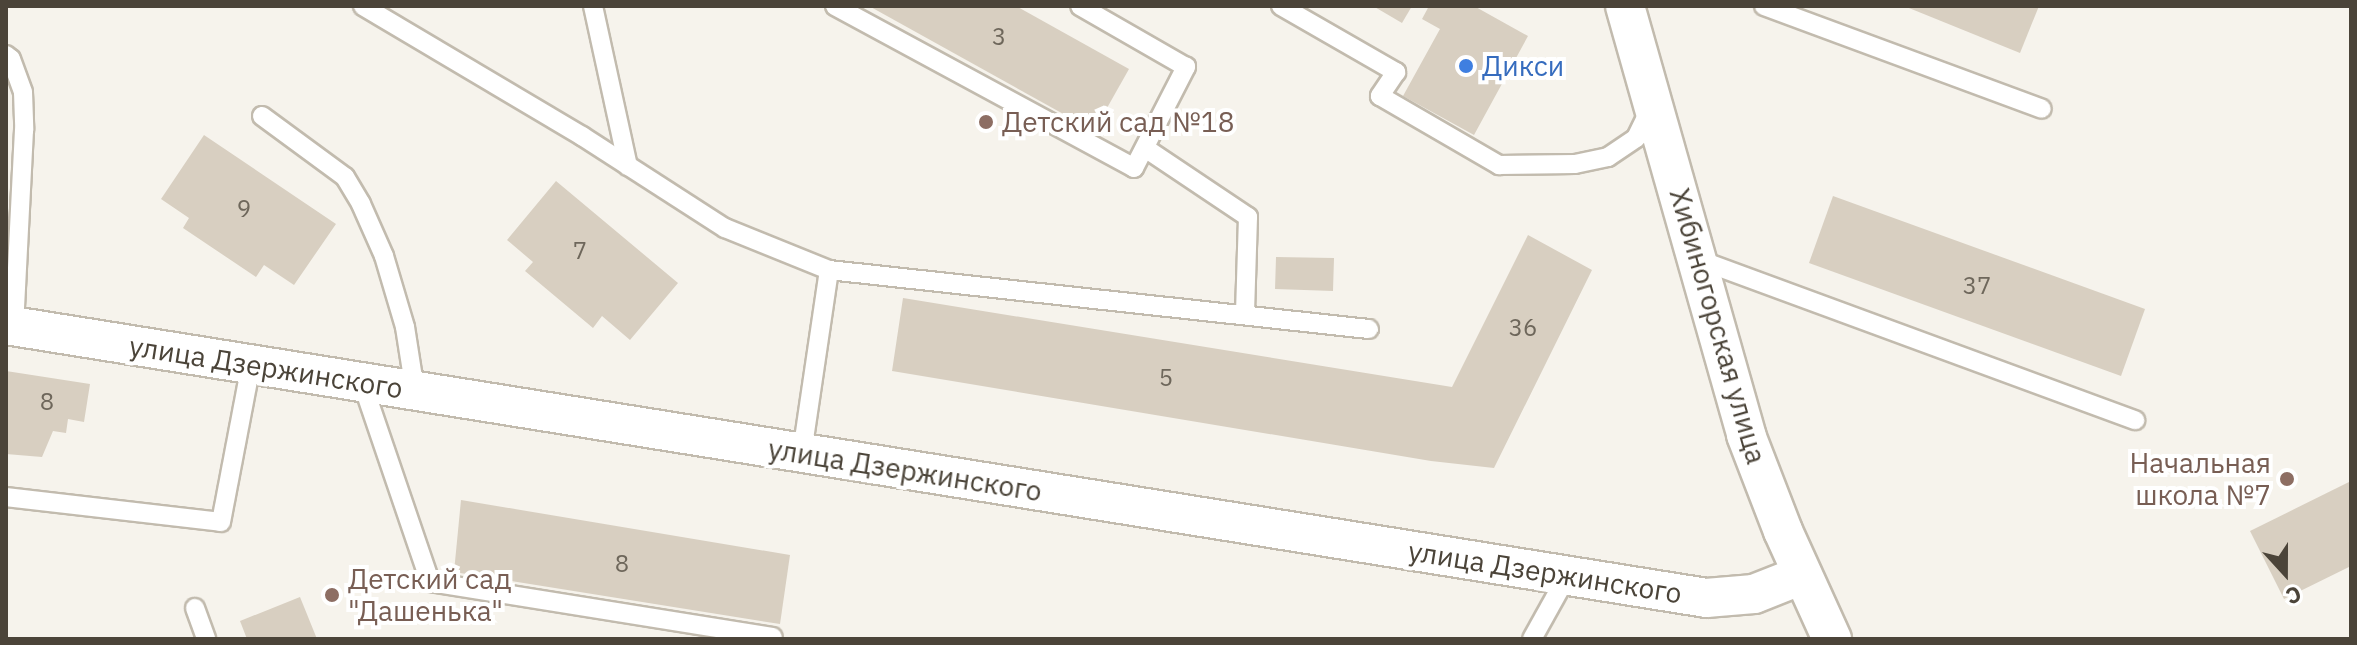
<!DOCTYPE html>
<meta charset="utf-8">
<style>
body{margin:0}
#map{position:relative;width:2357px;height:645px;overflow:hidden;background:#f6f3ec;font-family:"IBM Plex Sans",sans-serif}
div>[style]{position:absolute}
[style*='--x']{left:calc(var(--x)*1px);top:calc(var(--y)*1px);width:calc(var(--w)*1px);rotate:calc(var(--a)*1deg)}
.building>*{inset:0;background:#d8cfc1}
.roads{filter:drop-shadow(2px 0 #c2bbae) drop-shadow(-2px 0 #c2bbae) drop-shadow(0 2px #c2bbae) drop-shadow(0 -2px #c2bbae)}
.lane>*{height:18px;margin:-9px;padding:0 9px;transform-origin:9px;border-radius:9px;background:#fff}
.street>*{height:38px;margin:-19px;padding:0 19px;transform-origin:19px;border-radius:19px;background:#fff}
.dots>*{width:22px;height:22px;translate:-50% -50%;box-sizing:border-box;border:4px solid #fff;border-radius:50%}
span{translate:-50% -50%;white-space:nowrap;text-align:center;line-height:1.15;-webkit-text-stroke:8px #fff;paint-order:stroke}
.number-label{font-size:24px;color:#6e675b}
.number-label span{-webkit-text-stroke-width:0}
.shop-label{font-size:28px;color:#366cbe}
.left{translate:0 -50%;text-align:left}
.education-label{font-size:28px;color:#785e54}
.right{translate:-100% -50%;text-align:right}
.street-label{font-size:28px;color:#4b4439}
.frame{position:absolute;inset:0;border:8px solid #4b4439;pointer-events:none}
.north{position:absolute;left:2245px;top:533px;width:80px;height:80px;-webkit-text-stroke:6px #fff;paint-order:stroke;rotate:159deg;font-size:22px;font-weight:700;line-height:32px;text-align:center;color:#4b4439}
.north::after{content:'';display:block;margin:auto;width:28px;height:36px;background:#4b4439;clip-path:polygon(50% 0,100% 100%,50% 72%,0 100%)}
</style>
<div id="map">
<div class="building">
<i style="clip-path:polygon(869px 6px,1016px 6px,1129px 69px,1094px 131px)"></i>
<i style="clip-path:polygon(1373px 6px,1412px 6px,1402px 23px)"></i>
<i style="clip-path:polygon(1429px 6px,1474px 6px,1528px 36px,1474px 135px,1403px 96px,1440px 29px,1422px 19px)"></i>
<i style="clip-path:polygon(1904px 6px,2039px 6px,2020px 53px)"></i>
<i style="clip-path:polygon(204px 135px,336px 224px,294px 285px,264px 265px,256px 277px,183px 228px,189px 218px,161px 199px)"></i>
<i style="clip-path:polygon(556px 181px,678px 283px,630px 340px,602px 316px,593px 328px,525px 271px,533px 262px,507px 240px)"></i>
<i style="clip-path:polygon(1833px 196px,2145px 309px,2121px 376px,1809px 263px)"></i>
<i style="clip-path:polygon(1528px 235px,1592px 270px,1494px 468px,1431px 461px,892px 371px,903px 298px,1452px 387px)"></i>
<i style="clip-path:polygon(1276px 257px,1334px 258px,1333px 291px,1275px 289px)"></i>
<i style="clip-path:polygon(6px 371px,90px 384px,84px 422px,68px 419px,66px 433px,53px 431px,42px 457px,6px 454px)"></i>
<i style="clip-path:polygon(2351px 481px,2351px 566px,2284px 599px,2250px 531px)"></i>
<i style="clip-path:polygon(461px 500px,790px 555px,780px 624px,454px 572px)"></i>
<i style="clip-path:polygon(300px 597px,317px 639px,247px 639px,240px 621px)"></i>
</div>
<div class="roads">
<div class="lane">
<i style="--x:363;--y:6;--w:255;--a:30.7"></i>
<i style="--x:582;--y:136;--w:170;--a:32.8"></i>
<i style="--x:725;--y:228;--w:112;--a:22"></i>
<i style="--x:829;--y:270;--w:185;--a:98.4"></i>
<i style="--x:593;--y:6;--w:164;--a:77.7"></i>
<i style="--x:835;--y:6;--w:340;--a:28.4"></i>
<i style="--x:1134;--y:168;--w:114;--a:-62.8"></i>
<i style="--x:1186;--y:67;--w:122;--a:-150.1"></i>
<i style="--x:1281;--y:6;--w:133;--a:29.9"></i>
<i style="--x:1396;--y:72;--w:29;--a:124"></i>
<i style="--x:1380;--y:96;--w:138;--a:30.1"></i>
<i style="--x:1499;--y:165;--w:76;--a:-0.8"></i>
<i style="--x:1575;--y:164;--w:34;--a:-12"></i>
<i style="--x:1608;--y:157;--w:34;--a:-34"></i>
<i style="--x:1636;--y:138;--w:32;--a:-64"></i>
<i style="--x:1764;--y:6;--w:296;--a:20.3"></i>
<i style="--x:6;--y:55;--w:6;--a:39"></i>
<i style="--x:11;--y:59;--w:35;--a:70"></i>
<i style="--x:23;--y:92;--w:38;--a:88"></i>
<i style="--x:24;--y:130;--w:196;--a:92.9"></i>
<i style="--x:262;--y:116;--w:103;--a:36.3"></i>
<i style="--x:345;--y:177;--w:31;--a:59"></i>
<i style="--x:361;--y:204;--w:57;--a:66.1"></i>
<i style="--x:384;--y:256;--w:74;--a:73.5"></i>
<i style="--x:405;--y:327;--w:65;--a:81.1"></i>
<i style="--x:1145;--y:148;--w:124;--a:33.8"></i>
<i style="--x:1248;--y:217;--w:98;--a:91.8"></i>
<i style="--x:1697;--y:259;--w:467;--a:20.2"></i>
<i style="--x:829;--y:270;--w:543;--a:6.24"></i>
<i style="--x:362;--y:382;--w:211;--a:71.2"></i>
<i style="--x:430;--y:582;--w:347;--a:9.1"></i>
<i style="--x:6;--y:497;--w:216;--a:6.6"></i>
<i style="--x:221;--y:522;--w:161;--a:-79.2"></i>
<i style="--x:195;--y:608;--w:33;--a:70"></i>
<i style="--x:1532;--y:639;--w:72;--a:-60.9"></i>
</div>
<div class="street">
<i style="--x:1625;--y:6;--w:446;--a:74.2"></i>
<i style="--x:1746;--y:435;--w:103;--a:68.9"></i>
<i style="--x:1783;--y:531;--w:119;--a:65.6"></i>
<i style="--x:6;--y:325;--w:1722;--a:9.12"></i>
<i style="--x:1706;--y:598;--w:48;--a:-4.8"></i>
<i style="--x:1754;--y:594;--w:52;--a:-21.6"></i>
</div>
</div>
<div class="dots">
<i style="left:1466px;top:66px;background:#3f7fe0"></i>
<i style="left:986px;top:122px;background:#8d6e63"></i>
<i style="left:2287px;top:479px;background:#8d6e63"></i>
<i style="left:332px;top:595px;background:#8d6e63"></i>
</div>
<div class="number-label">
<span style="left:999px;top:37px">3</span>
<span style="left:244px;top:209px">9</span>
<span style="left:580px;top:251px">7</span>
<span style="left:1977px;top:286px">37</span>
<span style="left:1523px;top:328px">36</span>
<span style="left:1166px;top:378px">5</span>
<span style="left:47px;top:402px">8</span>
<span style="left:622px;top:564px">8</span>
</div>
<div class="shop-label">
<span class="left" style="left:1482px;top:66px">Дикси</span>
</div>
<div class="education-label">
<span class="left" style="left:1002px;top:122px">Детский сад №18</span>
<span class="right" style="left:2271px;top:479px">Начальная<br>школа №7</span>
<span class="left" style="left:348px;top:595px">Детский сад<br>"Дашенька"</span>
</div>
<div class="street-label">
<span style="left:1718px;top:326px;rotate:74deg">Хибиногорская улица</span>
<span style="left:266px;top:367px;rotate:9deg">улица Дзержинского</span>
<span style="left:905px;top:470px;rotate:9deg">улица Дзержинского</span>
<span style="left:1545px;top:572px;rotate:9deg">улица Дзержинского</span>
</div>
<div class="frame"></div>
<div class="north">С</div>
</div>
